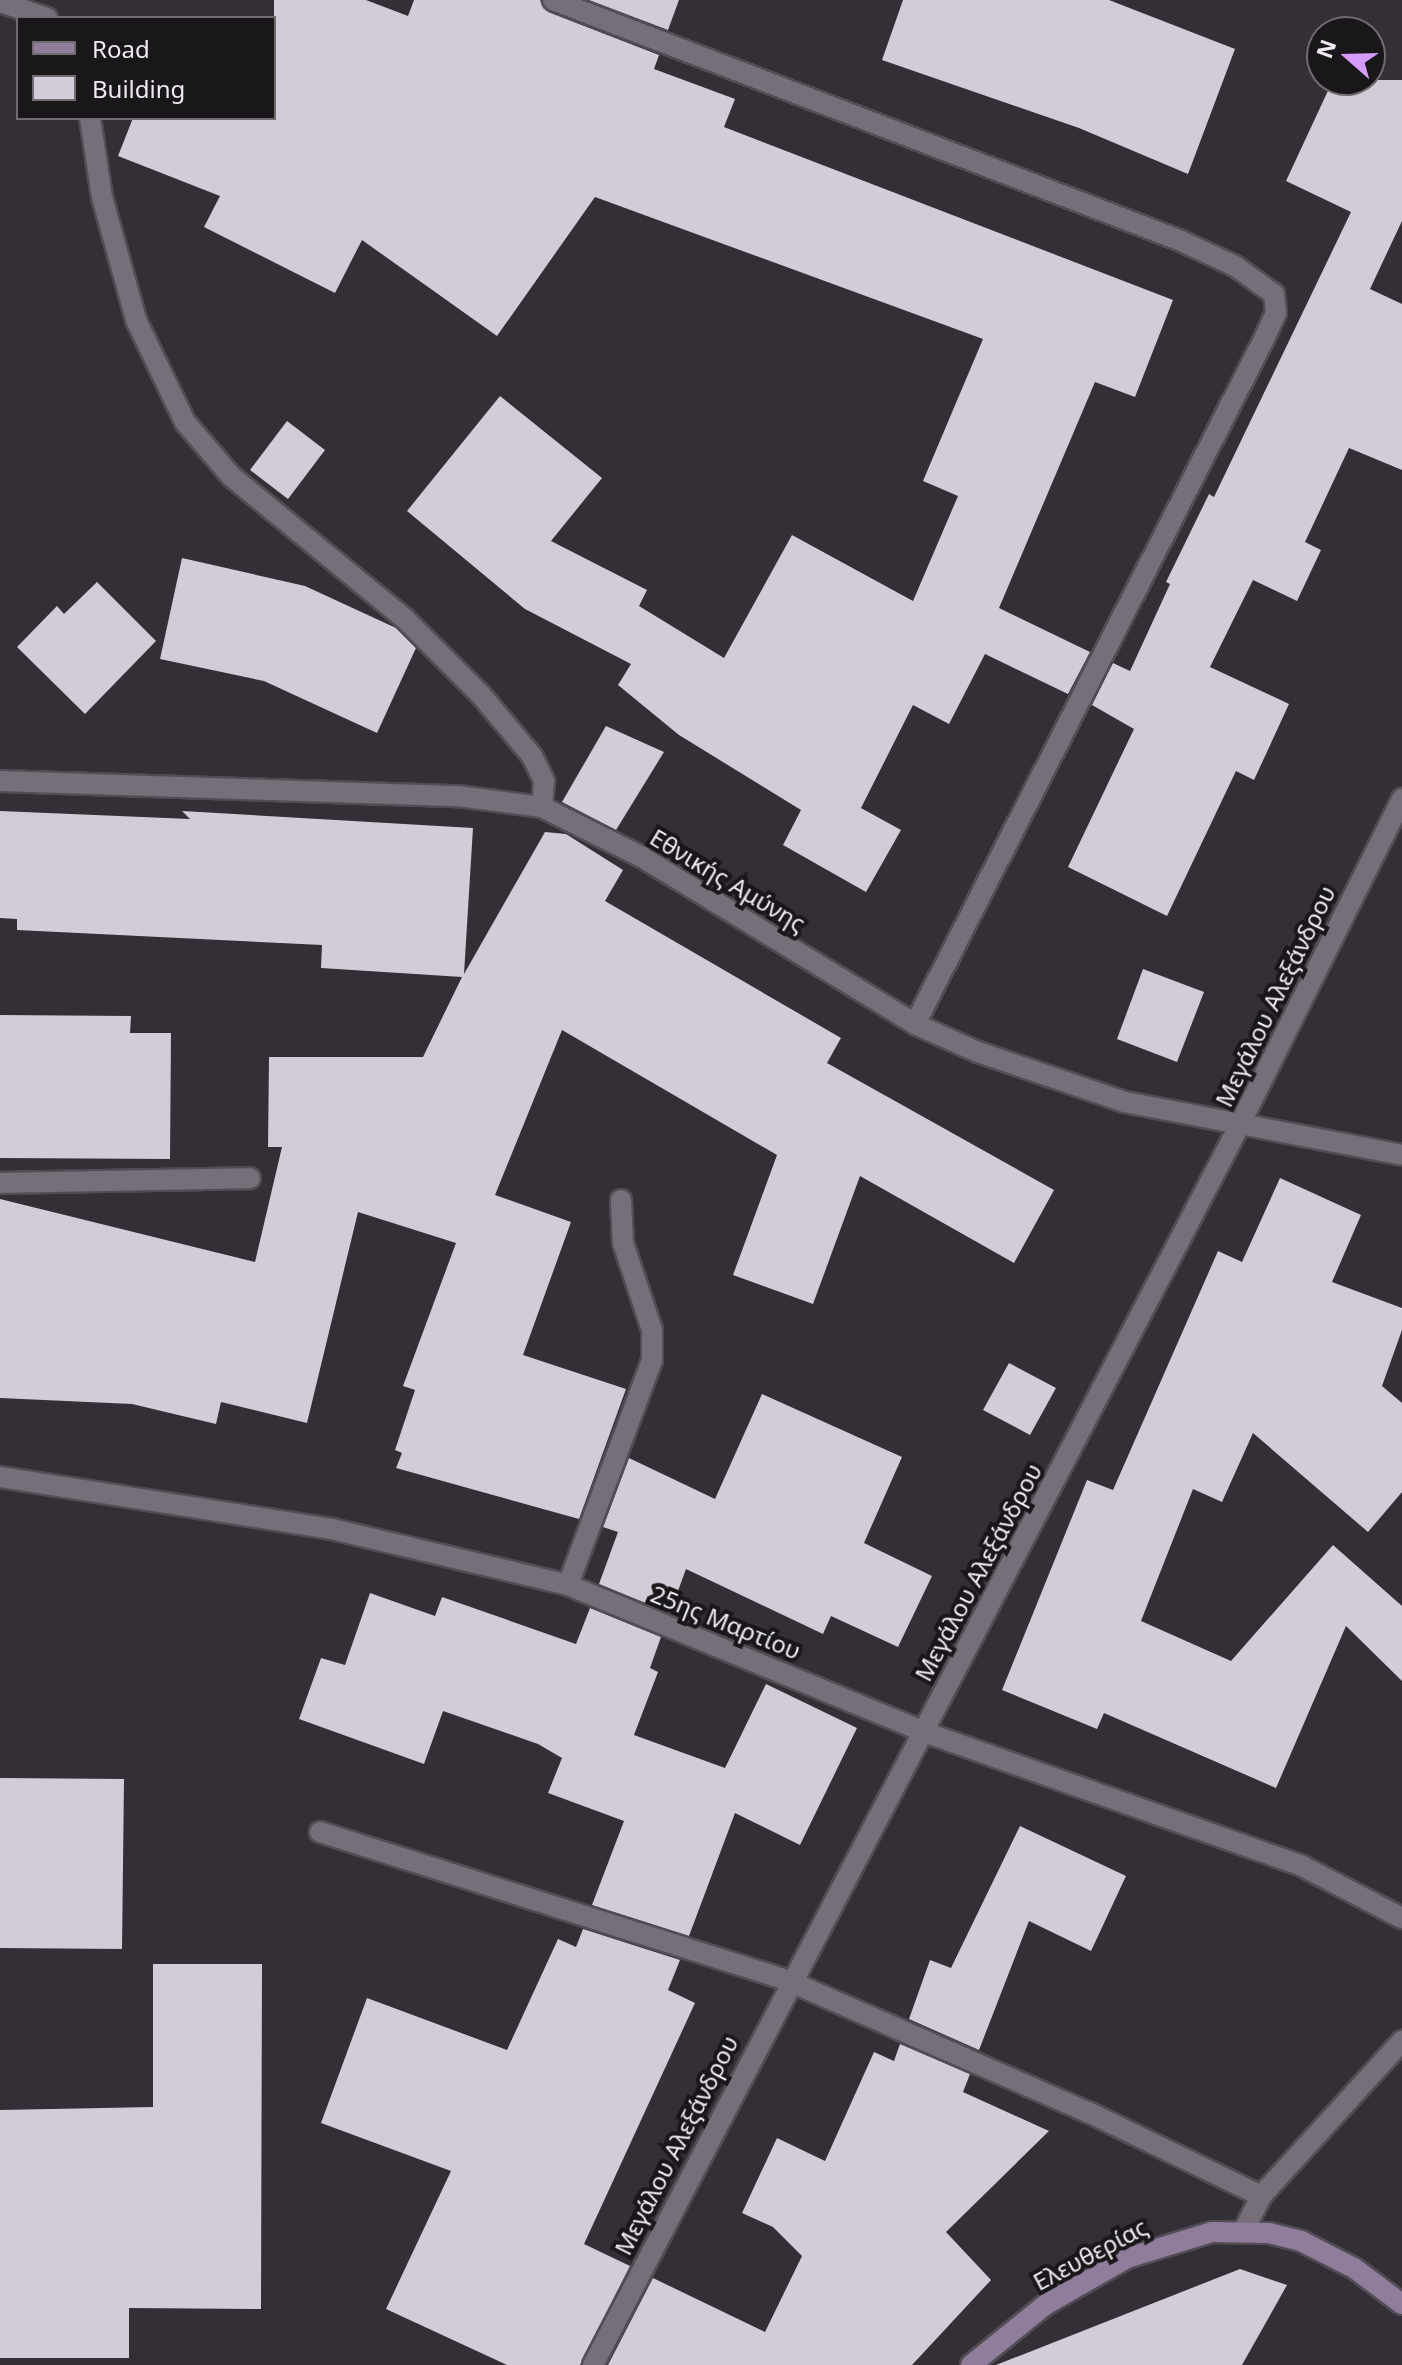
<!DOCTYPE html>
<meta charset="utf-8">
<style>
body{margin:0}
#map{position:relative;width:1402px;height:2365px;overflow:hidden;background:#342e37;font-family:"Noto Sans",sans-serif}
div>[style]{position:absolute}
[style*='--x']{left:calc(var(--x)*1px);top:calc(var(--y)*1px);width:calc(var(--w)*1px);rotate:calc(var(--a)*1deg)}
.building>*{inset:0;background:#d3cbd8}
.roads{filter:drop-shadow(2px 0 #524d55) drop-shadow(-2px 0 #524d55) drop-shadow(0 2px #524d55) drop-shadow(0 -2px #524d55)}
.street>*{height:20px;margin:-10px;padding:0 10px;transform-origin:10px;border-radius:10px;background:#766f7a}
.secondary>*{height:20px;margin:-10px;padding:0 10px;transform-origin:10px;border-radius:10px;background:#907d9b}
span{translate:-50% -50%;white-space:nowrap;text-align:center;line-height:1.15;-webkit-text-stroke:8px #1a171b;paint-order:stroke}
.street-label{font-size:24px;color:#eeeaf0}
.legend{position:absolute;left:16px;top:16px;width:260px;height:104px;box-sizing:border-box;background:#1a171b;border:2px solid #6f6b70;margin:0;padding:10px 14px;list-style:none;font-size:24px;color:#eeeaf0}
.legend li{display:flex;align-items:center;gap:16px;height:40px}
.legend b{width:40px;border:2px solid #6f6b70}
.north{position:absolute;left:1306px;top:16px;width:80px;height:80px;box-sizing:border-box;background:#1a171b;border:2px solid #6f6b70;border-radius:50%;rotate:290deg;font-size:22px;font-weight:700;line-height:32px;text-align:center;color:#eeeaf0}
.north::after{content:'';display:block;margin:auto;width:28px;height:36px;background:#d79bf9;clip-path:polygon(50% 0,100% 100%,50% 72%,0 100%)}
</style>
<div id="map">
<div class="building">
<i style="clip-path:polygon(274px 0,366px 0,408px 16px,414px 0,540px 0,548px 12px,659px 55px,654px 69px,735px 99px,724px 127px,1173px 300px,1135px 397px,1095px 382px,999px 608px,1090px 652px,1068px 694px,985px 654px,949px 724px,913px 705px,861px 808px,901px 830px,866px 892px,783px 845px,801px 810px,679px 735px,618px 685px,631px 664px,525px 609px,407px 511px,500px 396px,602px 478px,551px 541px,647px 590px,639px 606px,724px 658px,792px 535px,913px 601px,958px 496px,923px 481px,983px 339px,595px 197px,497px 336px,362px 240px,335px 293px,204px 227px,220px 196px,118px 156px,133px 118px,274px 118px)"></i>
<i style="clip-path:polygon(589px 0,679px 0,668px 30px)"></i>
<i style="clip-path:polygon(903px 0,1109px 0,1235px 49px,1188px 174px,1079px 128px,882px 60px)"></i>
<i style="clip-path:polygon(1333px 80px,1402px 80px,1402px 221px,1370px 289px,1402px 304px,1402px 470px,1349px 448px,1305px 542px,1321px 550px,1297px 601px,1253px 580px,1210px 667px,1289px 704px,1254px 780px,1236px 771px,1167px 916px,1068px 867px,1134px 729px,1092px 705px,1113px 663px,1130px 671px,1170px 584px,1166px 582px,1209px 494px,1214px 497px,1351px 212px,1286px 181px)"></i>
<i style="clip-path:polygon(287px 421px,325px 450px,288px 499px,250px 470px)"></i>
<i style="clip-path:polygon(182px 558px,305px 586px,396px 628px,416px 648px,377px 733px,264px 681px,160px 659px)"></i>
<i style="clip-path:polygon(97px 582px,156px 641px,85px 714px,17px 647px,57px 606px,64px 614px)"></i>
<i style="clip-path:polygon(606px 726px,664px 752px,616px 830px,562px 802px)"></i>
<i style="clip-path:polygon(0 811px,190px 819px,182px 811px,473px 828px,464px 974px,545px 832px,566px 834px,623px 870px,605px 901px,841px 1038px,827px 1063px,1054px 1190px,1014px 1263px,860px 1176px,813px 1304px,733px 1275px,777px 1155px,562px 1030px,495px 1195px,571px 1222px,523px 1355px,626px 1389px,579px 1519px,396px 1468px,402px 1453px,395px 1450px,415px 1390px,403px 1386px,456px 1243px,358px 1212px,307px 1423px,221px 1402px,216px 1424px,132px 1404px,0 1398px,0 1199px,255px 1262px,282px 1147px,268px 1147px,269px 1057px,423px 1057px,462px 977px,321px 968px,322px 945px,17px 930px,17px 919px,0 918px)"></i>
<i style="clip-path:polygon(1143px 969px,1204px 992px,1177px 1062px,1117px 1039px)"></i>
<i style="clip-path:polygon(0 1015px,131px 1016px,130px 1033px,171px 1033px,170px 1159px,0 1158px)"></i>
<i style="clip-path:polygon(1280px 1178px,1361px 1215px,1332px 1282px,1402px 1308px,1402px 1330px,1382px 1386px,1402px 1403px,1402px 1492px,1368px 1532px,1253px 1433px,1222px 1502px,1193px 1489px,1141px 1621px,1231px 1661px,1333px 1545px,1402px 1606px,1402px 1681px,1346px 1626px,1276px 1788px,1104px 1713px,1097px 1729px,1002px 1690px,1087px 1480px,1113px 1490px,1218px 1251px,1242px 1262px)"></i>
<i style="clip-path:polygon(1009px 1363px,1056px 1388px,1030px 1435px,983px 1410px)"></i>
<i style="clip-path:polygon(762px 1394px,902px 1457px,864px 1543px,932px 1576px,898px 1647px,831px 1616px,823px 1634px,686px 1569px,670px 1613px,599px 1584px,618px 1532px,603px 1527px,629px 1458px,715px 1499px)"></i>
<i style="clip-path:polygon(370px 1593px,435px 1616px,442px 1597px,576px 1644px,590px 1608px,661px 1637px,650px 1668px,658px 1672px,634px 1735px,725px 1768px,766px 1684px,857px 1728px,800px 1845px,735px 1813px,689px 1936px,592px 1905px,624px 1821px,548px 1793px,562px 1758px,538px 1744px,443px 1711px,424px 1764px,299px 1719px,321px 1658px,345px 1665px)"></i>
<i style="clip-path:polygon(0 1778px,124px 1779px,122px 1949px,0 1948px)"></i>
<i style="clip-path:polygon(1020px 1826px,1126px 1876px,1091px 1951px,1029px 1921px,979px 2050px,909px 2019px,930px 1960px,951px 1968px)"></i>
<i style="clip-path:polygon(583px 1929px,680px 1960px,668px 1990px,695px 2003px,584px 2244px,630px 2266px,580px 2365px,507px 2365px,386px 2309px,451px 2171px,321px 2123px,367px 1998px,507px 2050px,558px 1939px,576px 1947px)"></i>
<i style="clip-path:polygon(153px 1964px,262px 1964px,261px 2309px,129px 2308px,129px 2358px,0 2358px,0 2110px,153px 2107px)"></i>
<i style="clip-path:polygon(900px 2044px,970px 2074px,963px 2092px,1049px 2131px,946px 2232px,991px 2280px,912px 2365px,608px 2365px,653px 2278px,765px 2332px,802px 2256px,773px 2227px,742px 2213px,777px 2138px,825px 2161px,874px 2052px,894px 2061px)"></i>
<i style="clip-path:polygon(1240px 2269px,1287px 2285px,1242px 2365px,996px 2365px)"></i>
</div>
<div class="roads">
<div class="street">
<i style="--x:553;--y:0;--w:670;--a:20.98"></i>
<i style="--x:1179;--y:240;--w:62;--a:24.9"></i>
<i style="--x:1235;--y:266;--w:48;--a:35.7"></i>
<i style="--x:1274;--y:294;--w:19;--a:84"></i>
<i style="--x:1276;--y:313;--w:33;--a:115"></i>
<i style="--x:1262;--y:343;--w:764;--a:117"></i>
<i style="--x:0;--y:2;--w:50;--a:18.8"></i>
<i style="--x:90;--y:118;--w:80;--a:81.4"></i>
<i style="--x:102;--y:197;--w:128;--a:74.5"></i>
<i style="--x:136;--y:320;--w:113;--a:64.3"></i>
<i style="--x:185;--y:422;--w:71;--a:49.6"></i>
<i style="--x:231;--y:476;--w:224;--a:39.4"></i>
<i style="--x:404;--y:618;--w:109;--a:45"></i>
<i style="--x:481;--y:695;--w:80;--a:50.1"></i>
<i style="--x:532;--y:756;--w:28;--a:64"></i>
<i style="--x:544;--y:781;--w:26;--a:94"></i>
<i style="--x:0;--y:781;--w:458;--a:1.9"></i>
<i style="--x:458;--y:796;--w:85;--a:7.5"></i>
<i style="--x:542;--y:807;--w:110;--a:26.6"></i>
<i style="--x:640;--y:856;--w:322;--a:31.4"></i>
<i style="--x:915;--y:1024;--w:69;--a:24"></i>
<i style="--x:978;--y:1052;--w:155;--a:18.8"></i>
<i style="--x:1125;--y:1102;--w:282;--a:10.8"></i>
<i style="--x:0;--y:1183;--w:250;--a:-1.1"></i>
<i style="--x:0;--y:1477;--w:336;--a:8.9"></i>
<i style="--x:332;--y:1529;--w:243;--a:13.3"></i>
<i style="--x:568;--y:1585;--w:385;--a:22.4"></i>
<i style="--x:924;--y:1732;--w:401;--a:19.5"></i>
<i style="--x:1302;--y:1866;--w:113;--a:27.5"></i>
<i style="--x:568;--y:1585;--w:240;--a:-69.5"></i>
<i style="--x:652;--y:1360;--w:30;--a:-90"></i>
<i style="--x:652;--y:1330;--w:92;--a:-108.4"></i>
<i style="--x:623;--y:1243;--w:43;--a:-92.7"></i>
<i style="--x:320;--y:1832;--w:492;--a:17.6"></i>
<i style="--x:789;--y:1981;--w:326;--a:23.7"></i>
<i style="--x:1088;--y:2112;--w:192;--a:25.9"></i>
<i style="--x:1244;--y:2230;--w:38;--a:-63"></i>
<i style="--x:1261;--y:2196;--w:210;--a:-47.7"></i>
<i style="--x:593;--y:2365;--w:1395;--a:-62.46"></i>
<i style="--x:1238;--y:1128;--w:368;--a:-63.5"></i>
</div>
<div class="secondary">
<i style="--x:971;--y:2365;--w:95;--a:-39"></i>
<i style="--x:1045;--y:2305;--w:95;--a:-29.8"></i>
<i style="--x:1127;--y:2258;--w:89;--a:-17"></i>
<i style="--x:1212;--y:2232;--w:57;--a:1"></i>
<i style="--x:1269;--y:2233;--w:33;--a:14"></i>
<i style="--x:1301;--y:2241;--w:59;--a:27"></i>
<i style="--x:1354;--y:2268;--w:60;--a:36.9"></i>
</div>
</div>
<div class="street-label">
<span style="left:728px;top:880px;rotate:31deg">Εθνικής Αμύνης</span>
<span style="left:1275px;top:996px;rotate:-64deg">Μεγάλου Αλεξάνδρου</span>
<span style="left:978px;top:1572px;rotate:-62deg">Μεγάλου Αλεξάνδρου</span>
<span style="left:726px;top:1622px;rotate:22deg">25ης Μαρτίου</span>
<span style="left:676px;top:2145px;rotate:-63deg">Μεγάλου Αλεξάνδρου</span>
<span style="left:1090px;top:2254px;rotate:-28deg">Ελευθερίας</span>
</div>
<ul class="legend">
<li><b style="height:10px;background:#907d9b"></b>Road</li>
<li><b style="height:22px;background:#d3cbd8"></b>Building</li>
</ul>
<div class="north">N</div>
</div>
